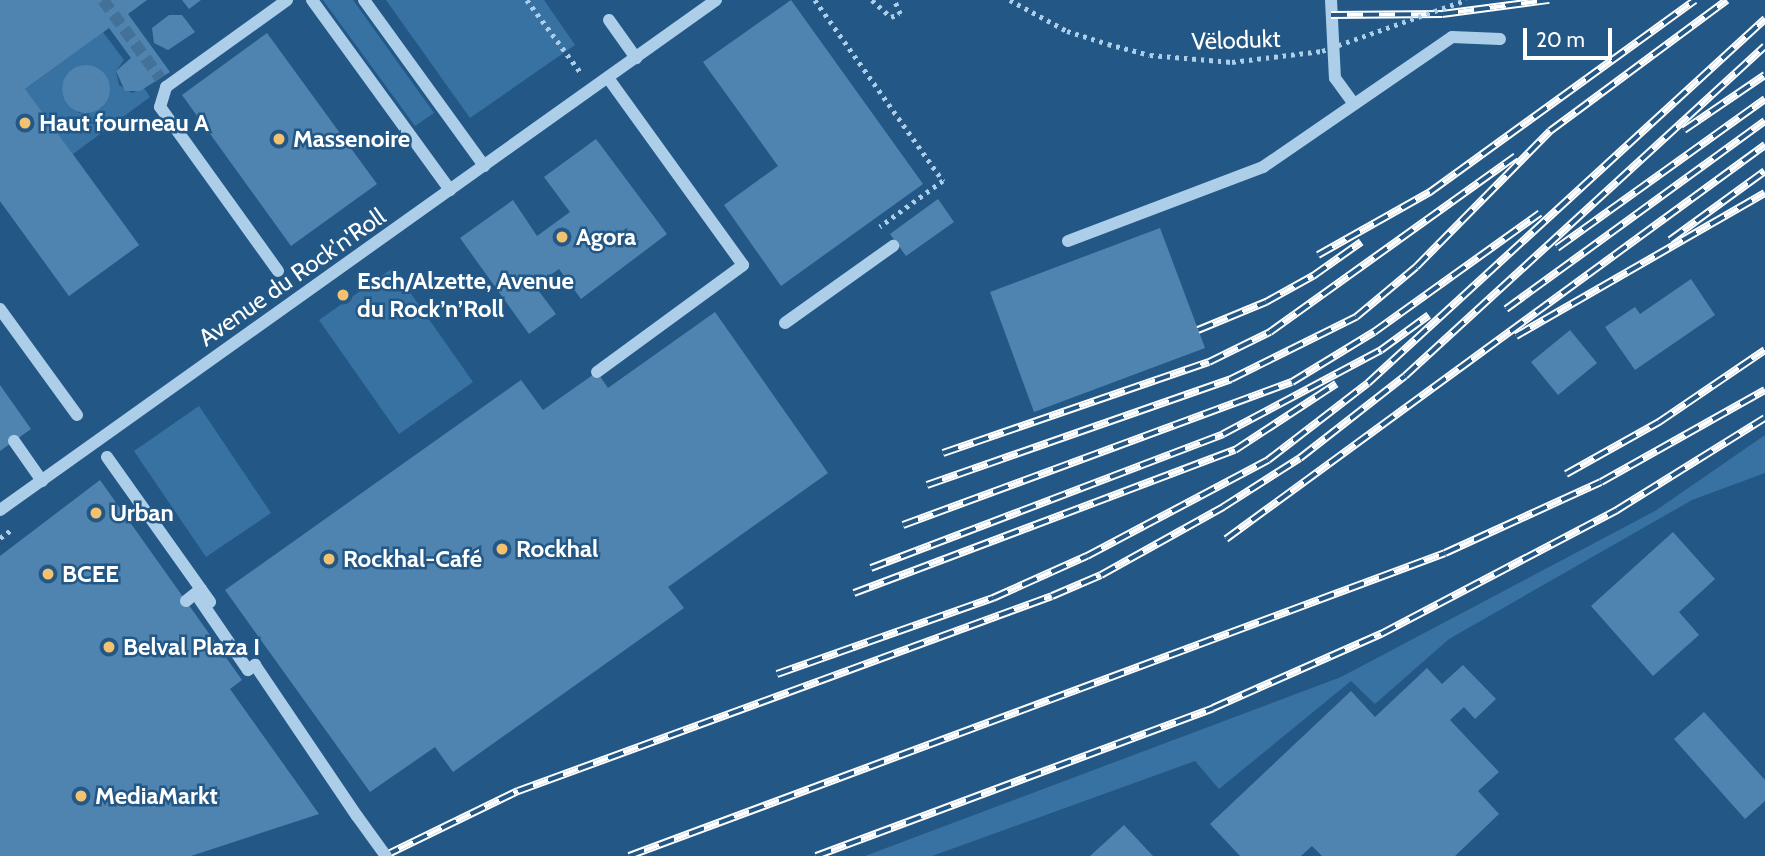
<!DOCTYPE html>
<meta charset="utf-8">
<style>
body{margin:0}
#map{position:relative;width:1765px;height:856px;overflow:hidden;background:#235886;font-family:Cabin,sans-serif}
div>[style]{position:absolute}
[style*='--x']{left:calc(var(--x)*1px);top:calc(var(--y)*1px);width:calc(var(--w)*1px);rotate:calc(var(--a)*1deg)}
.green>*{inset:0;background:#3772a3}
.building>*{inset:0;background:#5084b0}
.round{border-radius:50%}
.minor-tunnel>*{height:12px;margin-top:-6px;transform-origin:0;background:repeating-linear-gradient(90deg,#447198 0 12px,transparent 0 18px)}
.path>*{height:4.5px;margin-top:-2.25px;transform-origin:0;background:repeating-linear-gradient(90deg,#adcee9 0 3.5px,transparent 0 8.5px)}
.minor>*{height:12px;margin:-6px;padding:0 6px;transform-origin:6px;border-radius:6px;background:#adcee9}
.rail>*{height:8px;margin-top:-4px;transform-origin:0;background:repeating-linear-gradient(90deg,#235886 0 16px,#fff 0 32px);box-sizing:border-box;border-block:2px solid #fff}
.path-bridge>*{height:4.5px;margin-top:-2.25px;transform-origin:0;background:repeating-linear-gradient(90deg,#adcee9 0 3.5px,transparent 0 8.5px)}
.minor-bridge>*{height:12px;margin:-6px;padding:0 6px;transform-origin:6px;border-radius:6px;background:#adcee9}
.dots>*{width:19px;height:19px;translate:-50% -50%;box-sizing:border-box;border:4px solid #235886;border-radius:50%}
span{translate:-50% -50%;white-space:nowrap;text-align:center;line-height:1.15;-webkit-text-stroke:5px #235886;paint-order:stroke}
.street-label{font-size:24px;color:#fff}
.poi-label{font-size:24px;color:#fff;font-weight:700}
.left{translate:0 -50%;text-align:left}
.scale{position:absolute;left:1523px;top:28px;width:89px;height:32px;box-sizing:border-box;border:4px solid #fff;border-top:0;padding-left:9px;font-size:21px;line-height:24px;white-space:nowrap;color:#fff;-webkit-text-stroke:5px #235886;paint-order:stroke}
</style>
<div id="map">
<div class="green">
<i style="clip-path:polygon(323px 0,353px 0,434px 113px,415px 126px)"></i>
<i style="clip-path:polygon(386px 0,544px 0,575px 45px,470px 118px)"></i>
<i style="clip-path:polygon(evenodd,103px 32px,124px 60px,116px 71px,119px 85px,132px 93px,144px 88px,150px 97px,73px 154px,139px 245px,69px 296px,0 201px,5px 104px,103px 32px,87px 65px,98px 68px,110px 87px,102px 108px,79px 113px,63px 97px,62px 86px,66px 75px,87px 65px)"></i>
<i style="clip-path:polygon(393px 268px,473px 382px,399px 434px,319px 320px)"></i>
<i style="clip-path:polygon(199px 406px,271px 513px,206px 557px,134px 451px)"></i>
<i style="clip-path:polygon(1765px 435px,1765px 473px,1692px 500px,1449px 639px,1375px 704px,1351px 681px,1219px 789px,1195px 761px,932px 856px,865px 856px,1341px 677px,1655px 511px)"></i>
</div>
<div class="building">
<i style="clip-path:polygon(0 0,147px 0,128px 14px,170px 72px,140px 91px,125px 91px,116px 71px,131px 58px,109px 28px,25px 89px,139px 245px,69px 296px,0 201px)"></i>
<i style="clip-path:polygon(182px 0,201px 0,189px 9px)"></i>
<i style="clip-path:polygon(791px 0,923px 184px,781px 286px,724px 205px,778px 166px,703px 62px)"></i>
<i style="clip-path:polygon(169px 15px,182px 15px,195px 32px,168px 50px,154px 43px,152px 28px)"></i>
<i style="clip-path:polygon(267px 33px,377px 184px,291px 246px,182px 95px)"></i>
<i class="round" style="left:62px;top:65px;width:48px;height:48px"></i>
<i style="clip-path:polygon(596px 139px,667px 234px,581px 299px,559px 269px,535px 286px,556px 314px,529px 334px,460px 238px,513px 200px,537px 236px,570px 212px,544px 177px)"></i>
<i style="clip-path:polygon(938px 199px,954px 222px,906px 256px,890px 234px)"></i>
<i style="clip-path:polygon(1160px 228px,1205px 348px,1034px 412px,990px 292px)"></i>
<i style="clip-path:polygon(1691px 279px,1715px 315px,1635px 370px,1605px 327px,1635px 307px,1640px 314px)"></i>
<i style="clip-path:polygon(715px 312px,828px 473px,668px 587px,684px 608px,453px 772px,435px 747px,370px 792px,225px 590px,521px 380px,543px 410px,597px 372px,608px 388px)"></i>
<i style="clip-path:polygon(1570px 330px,1597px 363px,1558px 395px,1531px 362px)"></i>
<i style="clip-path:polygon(0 385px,31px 429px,0 451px)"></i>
<i style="clip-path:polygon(100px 480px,242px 680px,230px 689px,319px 814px,191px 856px,0 856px,0 556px)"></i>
<i style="clip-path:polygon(1673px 532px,1715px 579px,1679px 612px,1699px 635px,1653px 676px,1591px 606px)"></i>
<i style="clip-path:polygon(1463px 665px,1496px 699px,1475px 719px,1464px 707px,1450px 720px,1499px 772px,1478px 791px,1499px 814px,1455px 856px,1322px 856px,1312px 846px,1301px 856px,1240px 856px,1210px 824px,1351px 691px,1375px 717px,1427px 668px,1442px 684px)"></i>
<i style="clip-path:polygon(1704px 712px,1765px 780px,1765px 801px,1745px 819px,1674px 739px)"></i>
<i style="clip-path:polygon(1124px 825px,1153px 856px,1090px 856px)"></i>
</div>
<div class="minor-tunnel">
<i style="--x:103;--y:0;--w:97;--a:53.8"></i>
</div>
<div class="path">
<i style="--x:527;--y:0;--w:91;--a:53.5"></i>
<i style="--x:815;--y:0;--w:222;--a:54.7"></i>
<i style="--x:943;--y:181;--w:78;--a:143.9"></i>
<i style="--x:872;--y:0;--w:25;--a:42"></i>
<i style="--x:891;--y:17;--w:9;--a:-18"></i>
<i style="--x:900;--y:14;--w:15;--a:-113"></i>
<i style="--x:0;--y:538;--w:14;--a:-36"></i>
</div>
<div class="minor">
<i style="--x:312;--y:0;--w:235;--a:54"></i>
<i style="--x:364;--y:0;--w:205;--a:54.1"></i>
<i style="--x:1331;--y:0;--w:78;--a:87.1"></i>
<i style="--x:1335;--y:78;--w:31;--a:54"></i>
<i style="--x:609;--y:20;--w:47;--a:54.6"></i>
<i style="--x:1068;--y:241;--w:209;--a:-20.8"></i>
<i style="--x:1263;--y:167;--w:229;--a:-34.5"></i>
<i style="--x:1452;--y:37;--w:48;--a:2.4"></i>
<i style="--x:278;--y:271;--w:202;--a:-125.7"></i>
<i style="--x:160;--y:107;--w:21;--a:-73"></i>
<i style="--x:166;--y:87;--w:149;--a:-35.7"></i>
<i style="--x:0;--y:309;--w:131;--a:54"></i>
<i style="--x:785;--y:323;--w:133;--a:-35.5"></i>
<i style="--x:597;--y:372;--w:181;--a:-36.2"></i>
<i style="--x:743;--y:265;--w:231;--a:-125.8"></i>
<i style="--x:14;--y:441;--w:49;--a:55"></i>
<i style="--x:107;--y:457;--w:178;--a:54.6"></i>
<i style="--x:0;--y:510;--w:879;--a:-35.46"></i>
<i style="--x:200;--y:600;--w:85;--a:55.6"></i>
<i style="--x:248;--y:670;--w:9;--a:-36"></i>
<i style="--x:255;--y:665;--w:182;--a:56"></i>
<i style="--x:186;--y:601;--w:19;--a:-39"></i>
</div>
<div class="rail">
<i style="--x:1331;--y:15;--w:111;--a:-0.5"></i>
<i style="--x:1442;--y:14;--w:108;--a:-7.5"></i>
<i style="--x:1684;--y:130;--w:98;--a:-34.2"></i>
<i style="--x:1670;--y:240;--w:117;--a:-36"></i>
<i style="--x:1557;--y:248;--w:256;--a:-35.6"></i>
<i style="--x:1318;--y:255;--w:129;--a:-29.4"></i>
<i style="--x:1430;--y:192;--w:327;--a:-35.9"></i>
<i style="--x:1506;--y:309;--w:320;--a:-36"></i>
<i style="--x:1198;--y:330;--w:74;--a:-22.4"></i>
<i style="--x:1266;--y:302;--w:54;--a:-29"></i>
<i style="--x:1313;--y:276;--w:59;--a:-35.3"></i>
<i style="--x:1516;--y:336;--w:287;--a:-29.9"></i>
<i style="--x:943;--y:453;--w:281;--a:-18.9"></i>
<i style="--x:1209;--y:362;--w:68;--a:-26.2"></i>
<i style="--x:1270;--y:332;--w:302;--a:-35.6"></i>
<i style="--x:1566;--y:474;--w:107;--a:-29.2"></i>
<i style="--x:1659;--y:422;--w:128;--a:-34.2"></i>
<i style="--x:927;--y:485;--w:322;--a:-19.2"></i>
<i style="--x:1231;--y:379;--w:140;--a:-26.4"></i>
<i style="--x:1356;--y:317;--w:78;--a:-39.8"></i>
<i style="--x:1416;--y:267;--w:191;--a:-45.4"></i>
<i style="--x:1550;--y:131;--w:220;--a:-36.5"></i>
<i style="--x:903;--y:525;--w:414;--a:-20.2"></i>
<i style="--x:1292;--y:382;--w:96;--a:-31.4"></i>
<i style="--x:1374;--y:332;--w:204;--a:-35.6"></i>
<i style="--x:1226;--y:539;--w:668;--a:-36.17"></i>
<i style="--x:871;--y:568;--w:377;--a:-20.8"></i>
<i style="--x:1223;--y:434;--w:179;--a:-28"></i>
<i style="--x:1381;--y:350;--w:59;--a:-36.1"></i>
<i style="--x:854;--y:593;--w:407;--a:-20.6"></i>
<i style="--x:1235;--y:450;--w:121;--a:-33.2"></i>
<i style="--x:777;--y:674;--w:229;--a:-19.4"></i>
<i style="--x:993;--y:598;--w:103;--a:-24.1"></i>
<i style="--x:1087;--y:556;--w:205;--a:-27.9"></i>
<i style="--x:1268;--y:460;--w:126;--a:-37.6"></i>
<i style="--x:1368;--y:383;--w:539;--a:-42.52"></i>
<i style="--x:384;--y:856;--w:149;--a:-25.9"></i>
<i style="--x:518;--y:791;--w:568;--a:-20.06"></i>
<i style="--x:1052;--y:596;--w:53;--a:-23.2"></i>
<i style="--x:1101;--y:575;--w:140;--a:-29.1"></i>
<i style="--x:1223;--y:507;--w:91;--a:-32.5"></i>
<i style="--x:1300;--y:458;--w:133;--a:-38"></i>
<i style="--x:1405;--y:376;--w:488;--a:-42.5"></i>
<i style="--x:629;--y:856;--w:870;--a:-20.37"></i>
<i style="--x:1445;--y:553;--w:171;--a:-24.5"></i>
<i style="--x:1601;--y:482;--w:188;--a:-29.3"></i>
<i style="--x:816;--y:856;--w:424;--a:-20.4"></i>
<i style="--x:1213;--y:708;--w:184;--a:-23.8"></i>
<i style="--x:1381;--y:634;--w:267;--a:-27.7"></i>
<i style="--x:1617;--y:510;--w:174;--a:-31.9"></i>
</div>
<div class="path-bridge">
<i style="--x:1010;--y:0;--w:65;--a:28.5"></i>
<i style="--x:1067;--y:31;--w:43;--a:17.6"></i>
<i style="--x:1108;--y:44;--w:43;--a:14.7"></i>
<i style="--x:1150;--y:55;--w:82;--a:4.9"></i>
<i style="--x:1232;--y:62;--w:91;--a:-7"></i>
<i style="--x:1322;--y:51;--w:153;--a:-19.5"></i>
</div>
<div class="minor-bridge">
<i style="--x:357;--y:816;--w:49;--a:54.1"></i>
</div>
<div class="dots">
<i style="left:25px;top:123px;background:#f4c16f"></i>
<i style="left:279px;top:139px;background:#f4c16f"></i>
<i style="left:562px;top:237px;background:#f4c16f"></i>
<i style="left:343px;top:295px;background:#f4c16f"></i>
<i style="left:96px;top:513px;background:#f4c16f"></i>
<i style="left:502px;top:549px;background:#f4c16f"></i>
<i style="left:329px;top:559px;background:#f4c16f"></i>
<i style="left:48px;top:574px;background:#f4c16f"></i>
<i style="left:109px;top:647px;background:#f4c16f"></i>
<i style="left:81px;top:796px;background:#f4c16f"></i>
</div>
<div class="street-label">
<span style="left:1236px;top:40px;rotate:-2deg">Vëlodukt</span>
<span style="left:292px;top:277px;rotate:-35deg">Avenue du Rock'n'Roll</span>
</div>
<div class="poi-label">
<span class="left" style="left:39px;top:123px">Haut fourneau A</span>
<span class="left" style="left:293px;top:139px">Massenoire</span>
<span class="left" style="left:576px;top:237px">Agora</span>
<span class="left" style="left:357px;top:295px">Esch/Alzette, Avenue<br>du Rock’n’Roll</span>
<span class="left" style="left:110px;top:513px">Urban</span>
<span class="left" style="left:516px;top:549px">Rockhal</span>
<span class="left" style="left:343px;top:559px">Rockhal-Café</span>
<span class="left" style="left:62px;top:574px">BCEE</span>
<span class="left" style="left:123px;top:647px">Belval Plaza I</span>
<span class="left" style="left:95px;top:796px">MediaMarkt</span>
</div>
<div class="scale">20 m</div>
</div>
